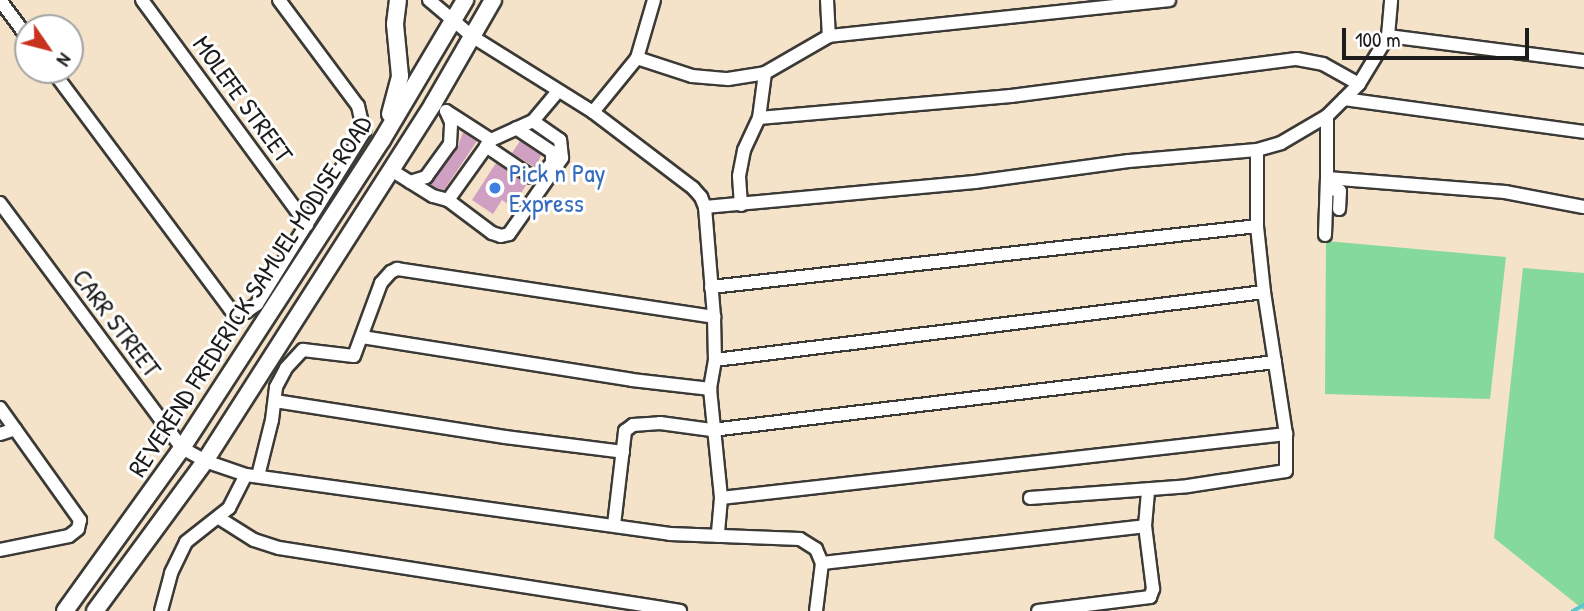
<!DOCTYPE html>
<style>
body{margin:0}
#map{position:relative;width:1584px;height:611px;overflow:hidden;background:#f4e3c9;font-family:"Patrick Hand",sans-serif}
div>[style]{position:absolute}
[style*='--x']{left:calc(var(--x)*1px);top:calc(var(--y)*1px);width:calc(var(--w)*1px);rotate:calc(var(--a)*1deg)}
.green>*{inset:0;background:#85d99b}
.stream>*{height:3.5px;margin:-1.75px;padding:0 1.75px;transform-origin:1.75px;border-radius:1.75px;background:#59c7cd}
.building>*{inset:0;background:#d0a0c2}
.roads{filter:drop-shadow(2px 0 #3c3a36) drop-shadow(-2px 0 #3c3a36) drop-shadow(0 2px #3c3a36) drop-shadow(0 -2px #3c3a36)}
.minor>*{height:12px;margin:-6px;padding:0 6px;transform-origin:6px;border-radius:6px;background:#fff}
.major>*{height:16px;margin:-8px;padding:0 8px;transform-origin:8px;border-radius:8px;background:#fff}
.dots>*{width:19px;height:19px;translate:-50% -50%;box-sizing:border-box;border:4px solid #fff;border-radius:50%}
span{translate:-50% -50%;white-space:nowrap;text-align:center;line-height:1.15;-webkit-text-stroke:6px #fff;paint-order:stroke}
.street-label{font-size:26px;color:#1c1c1c}
.shop-label{font-size:26px;color:#366cbe}
.left{translate:0 -50%;text-align:left}
.north{position:absolute;left:14px;top:14px;width:70px;height:70px;box-sizing:border-box;background:#fff;border:2px solid #a4a4a4;border-radius:50%;rotate:125deg;font-size:19px;font-weight:700;line-height:28px;text-align:center;color:#1c1c1c}
.north::after{content:'';display:block;margin:auto;width:24px;height:32px;background:#c8321e;clip-path:polygon(50% 0,100% 100%,50% 72%,0 100%)}
.scale{position:absolute;left:1342px;top:28px;width:187px;height:32px;box-sizing:border-box;border:4px solid #1c1c1c;border-top:0;padding-left:9px;font-size:21px;line-height:24px;white-space:nowrap;color:#1c1c1c;-webkit-text-stroke:5px #fff;paint-order:stroke}
</style>
<div id="map">
<div class="green">
<i style="clip-path:polygon(1326px 241px,1506px 257px,1490px 399px,1325px 394px)"></i>
<i style="clip-path:polygon(1523px 268px,1584px 273px,1584px 610px,1494px 538px)"></i>
</div>
<div class="stream">
<i style="--x:1573;--y:611;--w:13;--a:-29"></i>
</div>
<div class="building">
<i style="clip-path:polygon(463px 132px,477px 141px,444px 190px,437px 188px,430px 184px,457px 149px)"></i>
<i style="clip-path:polygon(520px 141px,541px 155px,536px 168px,512px 153px)"></i>
<i style="clip-path:polygon(496px 163px,527px 184px,512px 207px,502px 200px,493px 214px,472px 200px)"></i>
</div>
<div class="roads">
<div class="minor">
<i style="--x:0;--y:0;--w:47;--a:53.6"></i>
<i style="--x:142;--y:0;--w:279;--a:53.7"></i>
<i style="--x:429;--y:0;--w:57;--a:40.1"></i>
<i style="--x:473;--y:37;--w:142;--a:32"></i>
<i style="--x:593;--y:112;--w:126;--a:37.2"></i>
<i style="--x:693;--y:188;--w:12;--a:48"></i>
<i style="--x:701;--y:197;--w:11;--a:68"></i>
<i style="--x:705;--y:207;--w:110;--a:85.3"></i>
<i style="--x:714;--y:317;--w:43;--a:88.7"></i>
<i style="--x:715;--y:360;--w:29;--a:100"></i>
<i style="--x:710;--y:389;--w:110;--a:84.2"></i>
<i style="--x:721;--y:498;--w:38;--a:95"></i>
<i style="--x:827;--y:0;--w:36;--a:87"></i>
<i style="--x:1388;--y:36;--w:198;--a:7.3"></i>
<i style="--x:637;--y:58;--w:60;--a:-73.7"></i>
<i style="--x:52;--y:70;--w:298;--a:53.3"></i>
<i style="--x:230;--y:309;--w:16;--a:11"></i>
<i style="--x:246;--y:312;--w:14;--a:-36"></i>
<i style="--x:257;--y:304;--w:203;--a:-58.1"></i>
<i style="--x:364;--y:132;--w:27;--a:-103"></i>
<i style="--x:358;--y:106;--w:132;--a:-126.7"></i>
<i style="--x:1344;--y:99;--w:242;--a:7.8"></i>
<i style="--x:446;--y:111;--w:54;--a:32.8"></i>
<i style="--x:593;--y:112;--w:70;--a:-50.8"></i>
<i style="--x:637;--y:58;--w:58;--a:18.1"></i>
<i style="--x:692;--y:76;--w:36;--a:5"></i>
<i style="--x:728;--y:79;--w:37;--a:-9"></i>
<i style="--x:765;--y:73;--w:74;--a:-30"></i>
<i style="--x:829;--y:36;--w:342;--a:-6"></i>
<i style="--x:1327;--y:116;--w:62;--a:90"></i>
<i style="--x:1327;--y:178;--w:179;--a:4.5"></i>
<i style="--x:1505;--y:192;--w:80;--a:10.8"></i>
<i style="--x:759;--y:118;--w:253;--a:-5"></i>
<i style="--x:1011;--y:96;--w:288;--a:-7.4"></i>
<i style="--x:1297;--y:59;--w:26;--a:11"></i>
<i style="--x:1323;--y:64;--w:41;--a:29.1"></i>
<i style="--x:486;--y:146;--w:55;--a:34"></i>
<i style="--x:532;--y:177;--w:8;--a:-7"></i>
<i style="--x:540;--y:176;--w:18;--a:-47"></i>
<i style="--x:552;--y:163;--w:11;--a:-90"></i>
<i style="--x:552;--y:152;--w:43;--a:-146.3"></i>
<i style="--x:391;--y:170;--w:49;--a:31.8"></i>
<i style="--x:433;--y:196;--w:16;--a:15"></i>
<i style="--x:448;--y:200;--w:74;--a:-54.4"></i>
<i style="--x:491;--y:140;--w:46;--a:-24.3"></i>
<i style="--x:533;--y:121;--w:38;--a:-50"></i>
<i style="--x:410;--y:182;--w:17;--a:-17"></i>
<i style="--x:426;--y:177;--w:41;--a:-54"></i>
<i style="--x:450;--y:144;--w:22;--a:-87"></i>
<i style="--x:451;--y:122;--w:12;--a:-114"></i>
<i style="--x:1327;--y:188;--w:13;--a:13"></i>
<i style="--x:1340;--y:191;--w:18;--a:93"></i>
<i style="--x:448;--y:200;--w:55;--a:36.9"></i>
<i style="--x:492;--y:233;--w:9;--a:18"></i>
<i style="--x:501;--y:236;--w:8;--a:-14"></i>
<i style="--x:509;--y:234;--w:93;--a:-55.1"></i>
<i style="--x:562;--y:158;--w:18;--a:-96"></i>
<i style="--x:560;--y:140;--w:33;--a:-145"></i>
<i style="--x:0;--y:203;--w:305;--a:53.4"></i>
<i style="--x:182;--y:448;--w:26;--a:29"></i>
<i style="--x:205;--y:461;--w:43;--a:18.9"></i>
<i style="--x:246;--y:475;--w:428;--a:7.9"></i>
<i style="--x:670;--y:534;--w:130;--a:2.2"></i>
<i style="--x:800;--y:539;--w:19;--a:32"></i>
<i style="--x:816;--y:549;--w:15;--a:67"></i>
<i style="--x:822;--y:563;--w:48;--a:97.1"></i>
<i style="--x:741;--y:205;--w:29;--a:-94"></i>
<i style="--x:739;--y:176;--w:26;--a:-79"></i>
<i style="--x:744;--y:150;--w:35;--a:-65"></i>
<i style="--x:759;--y:118;--w:45;--a:-82.4"></i>
<i style="--x:705;--y:207;--w:271;--a:-5.3"></i>
<i style="--x:975;--y:182;--w:155;--a:-7.8"></i>
<i style="--x:1129;--y:161;--w:128;--a:-4.9"></i>
<i style="--x:1257;--y:150;--w:25;--a:-16"></i>
<i style="--x:1281;--y:143;--w:53;--a:-30.4"></i>
<i style="--x:1327;--y:116;--w:45;--a:-45"></i>
<i style="--x:1359;--y:84;--w:56;--a:-58.9"></i>
<i style="--x:1388;--y:36;--w:36;--a:-85"></i>
<i style="--x:1325;--y:235;--w:57;--a:-88"></i>
<i style="--x:711;--y:287;--w:549;--a:-6.37"></i>
<i style="--x:362;--y:337;--w:273;--a:9"></i>
<i style="--x:632;--y:380;--w:79;--a:6.6"></i>
<i style="--x:715;--y:360;--w:553;--a:-7.06"></i>
<i style="--x:275;--y:401;--w:233;--a:8.9"></i>
<i style="--x:505;--y:437;--w:119;--a:7.2"></i>
<i style="--x:0;--y:408;--w:138;--a:54.5"></i>
<i style="--x:80;--y:520;--w:9;--a:103"></i>
<i style="--x:78;--y:529;--w:11;--a:142"></i>
<i style="--x:69;--y:536;--w:70;--a:168.5"></i>
<i style="--x:0;--y:434;--w:16;--a:-18"></i>
<i style="--x:258;--y:476;--w:58;--a:-76"></i>
<i style="--x:272;--y:420;--w:33;--a:-83"></i>
<i style="--x:276;--y:387;--w:21;--a:-62"></i>
<i style="--x:286;--y:368;--w:25;--a:-47"></i>
<i style="--x:303;--y:350;--w:51;--a:6.7"></i>
<i style="--x:354;--y:356;--w:78;--a:-69.7"></i>
<i style="--x:381;--y:283;--w:15;--a:-48"></i>
<i style="--x:391;--y:272;--w:7;--a:-27"></i>
<i style="--x:397;--y:269;--w:321;--a:8.6"></i>
<i style="--x:721;--y:498;--w:569;--a:-6.46"></i>
<i style="--x:1030;--y:498;--w:158;--a:-4.3"></i>
<i style="--x:1188;--y:486;--w:99;--a:-8.7"></i>
<i style="--x:1286;--y:471;--w:37;--a:-90"></i>
<i style="--x:1286;--y:434;--w:144;--a:-98.8"></i>
<i style="--x:1264;--y:292;--w:66;--a:-96.1"></i>
<i style="--x:1257;--y:226;--w:76;--a:-90"></i>
<i style="--x:219;--y:518;--w:41;--a:32.2"></i>
<i style="--x:254;--y:540;--w:26;--a:18"></i>
<i style="--x:279;--y:548;--w:406;--a:8.9"></i>
<i style="--x:614;--y:525;--w:95;--a:-83.3"></i>
<i style="--x:625;--y:431;--w:10;--a:-37"></i>
<i style="--x:633;--y:425;--w:27;--a:-4"></i>
<i style="--x:660;--y:423;--w:52;--a:7.7"></i>
<i style="--x:712;--y:430;--w:567;--a:-6.89"></i>
<i style="--x:822;--y:563;--w:325;--a:-6.5"></i>
<i style="--x:161;--y:611;--w:39;--a:-75"></i>
<i style="--x:171;--y:573;--w:34;--a:-64"></i>
<i style="--x:186;--y:542;--w:55;--a:-38.3"></i>
<i style="--x:229;--y:508;--w:37;--a:-63"></i>
<i style="--x:1038;--y:611;--w:113;--a:-7.1"></i>
<i style="--x:1150;--y:597;--w:9;--a:-69"></i>
<i style="--x:1153;--y:589;--w:64;--a:-97.2"></i>
<i style="--x:1145;--y:526;--w:36;--a:-85"></i>
</div>
<div class="major">
<i style="--x:390;--y:114;--w:39;--a:-75"></i>
<i style="--x:400;--y:76;--w:52;--a:-95.5"></i>
<i style="--x:395;--y:24;--w:24;--a:-83"></i>
<i style="--x:65;--y:611;--w:201;--a:-54.3"></i>
<i style="--x:182;--y:448;--w:367;--a:-57"></i>
<i style="--x:382;--y:140;--w:163;--a:-59.3"></i>
<i style="--x:95;--y:611;--w:186;--a:-53.7"></i>
<i style="--x:205;--y:461;--w:424;--a:-57.4"></i>
<i style="--x:433;--y:104;--w:120;--a:-60"></i>
</div>
</div>
<div class="dots">
<i style="left:495px;top:188px;background:#3f7fe0"></i>
</div>
<div class="street-label">
<span style="left:243px;top:99px;rotate:54deg">MOLEFE STREET</span>
<span style="left:250px;top:296px;rotate:-57deg">REVEREND FREDERICK SAMUEL MODISE ROAD</span>
<span style="left:117px;top:323px;rotate:53deg">CARR STREET</span>
</div>
<div class="shop-label">
<span class="left" style="left:509px;top:188px">Pick n Pay<br>Express</span>
</div>
<div class="north">N</div>
<div class="scale">100 m</div>
</div>
